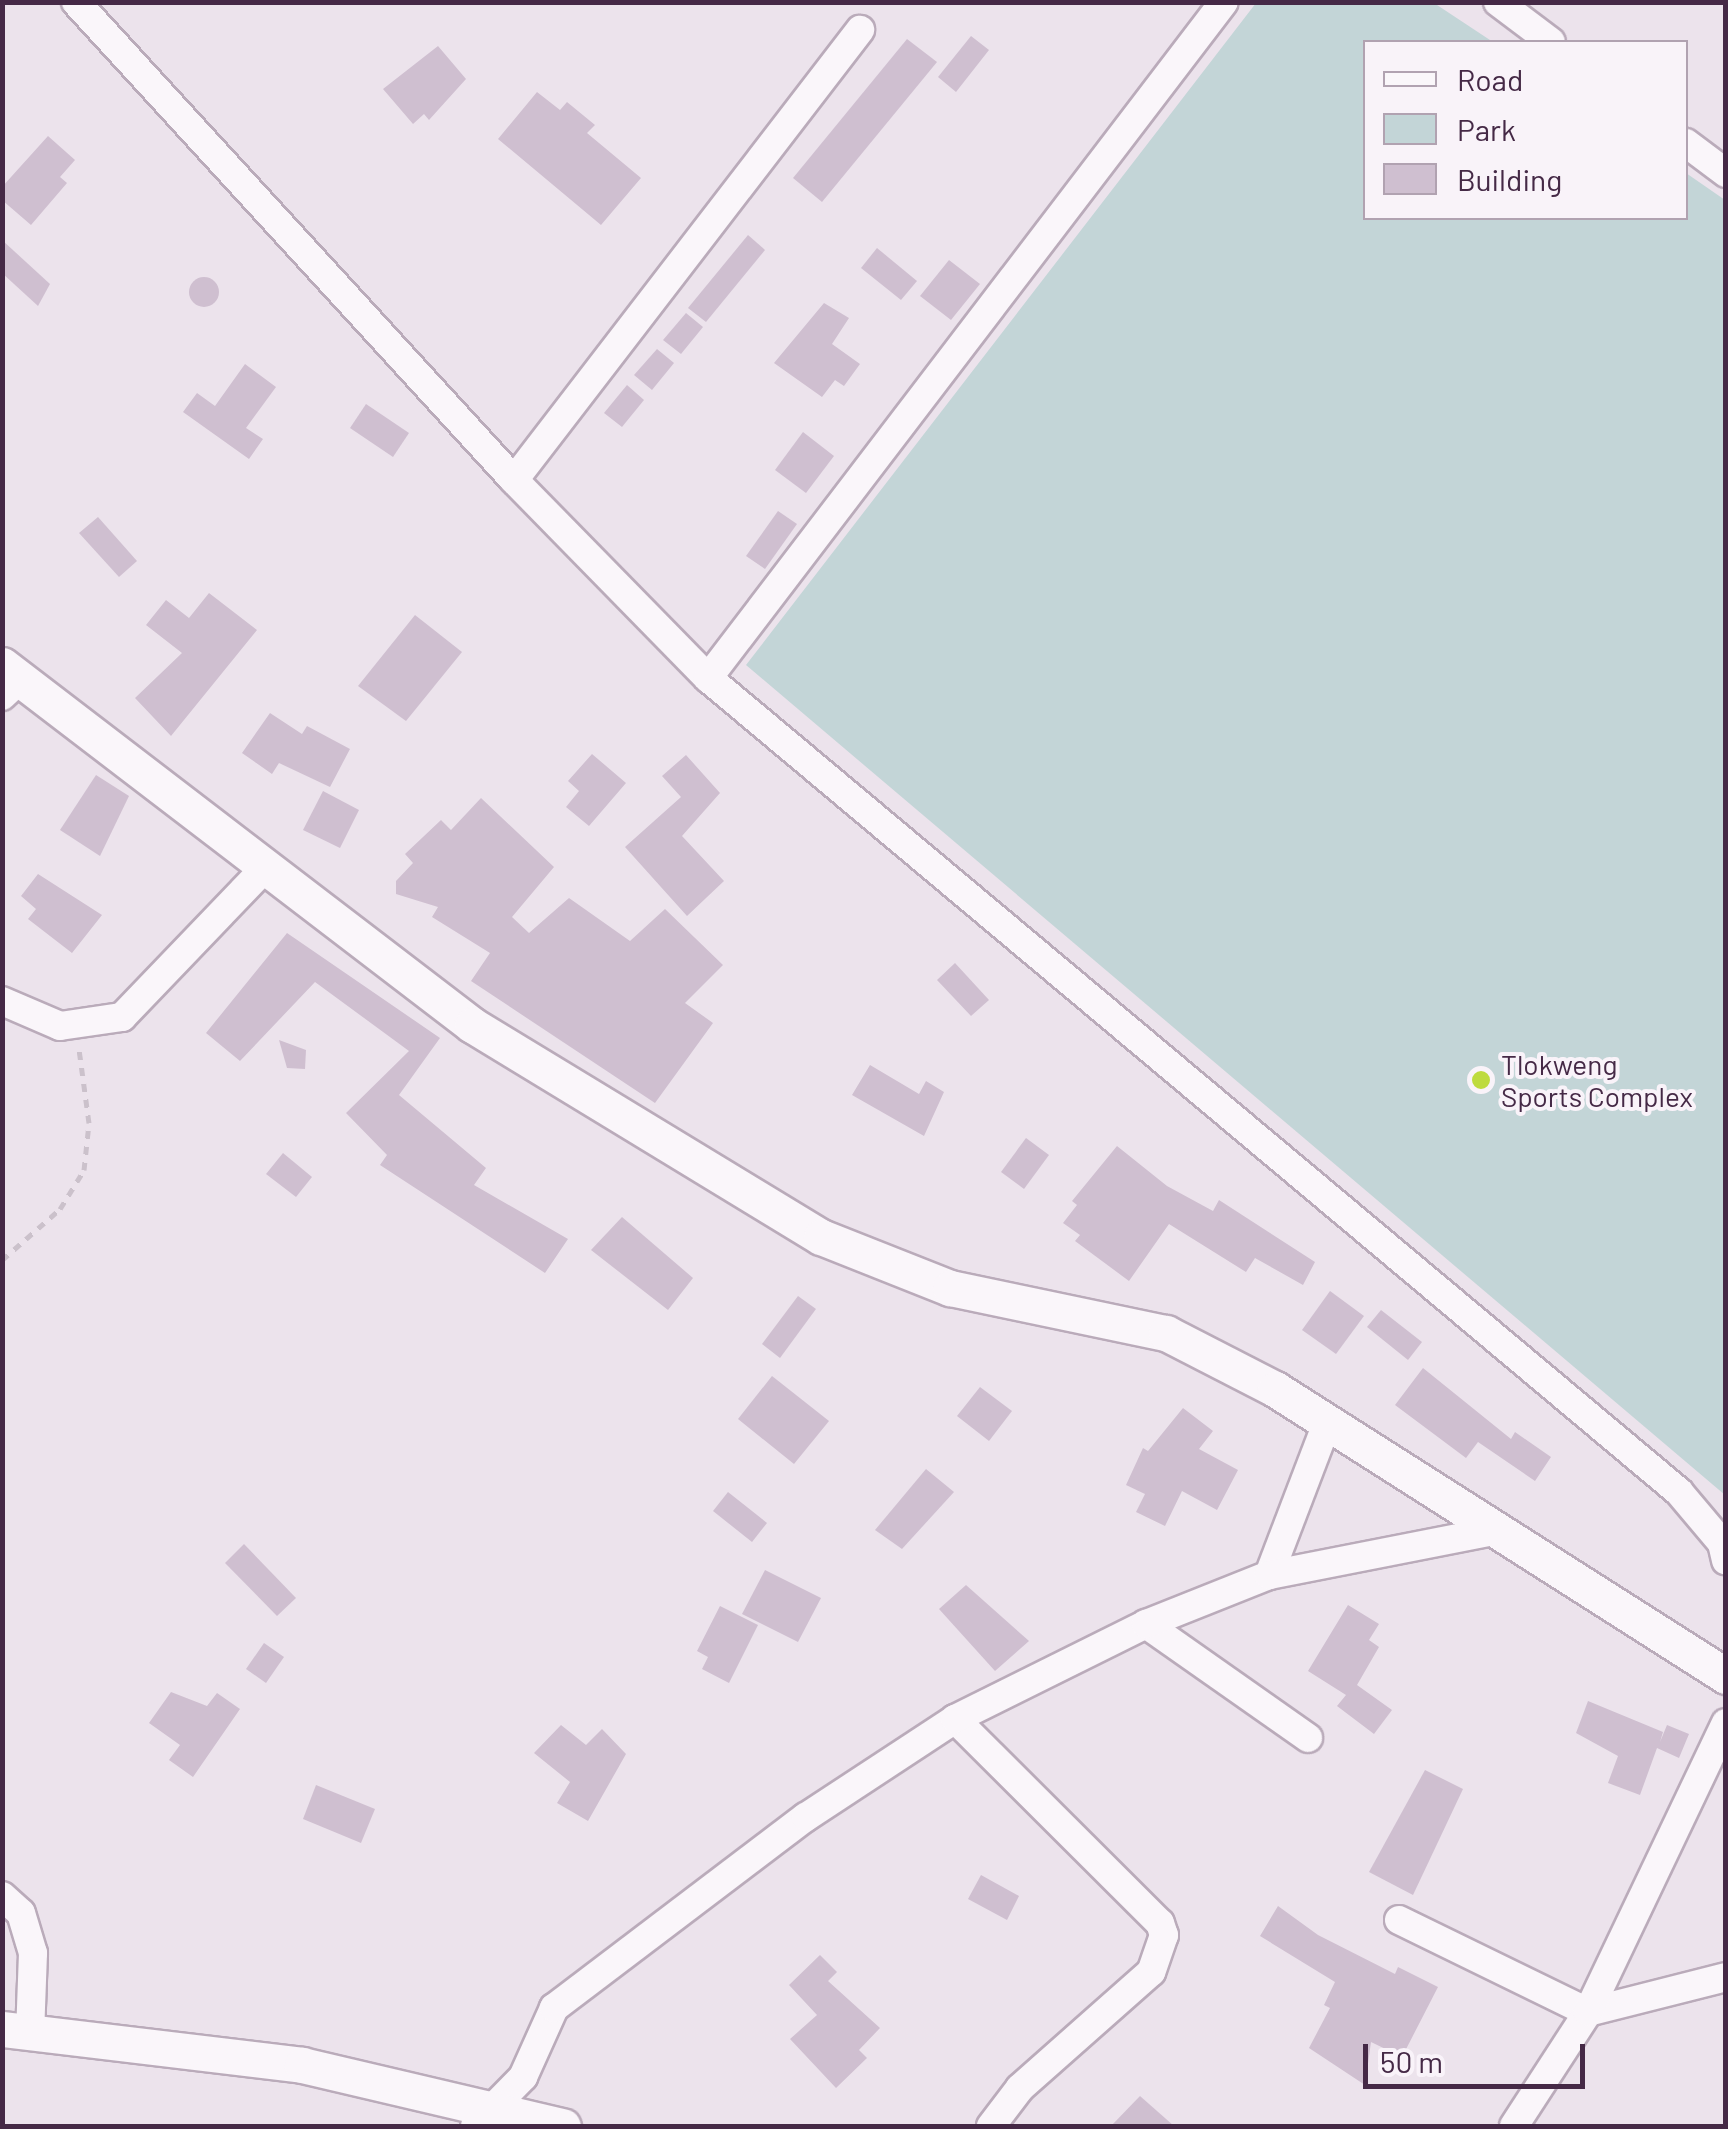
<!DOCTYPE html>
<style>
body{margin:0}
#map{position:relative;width:1728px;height:2129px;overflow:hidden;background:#ece3ec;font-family:Barlow,sans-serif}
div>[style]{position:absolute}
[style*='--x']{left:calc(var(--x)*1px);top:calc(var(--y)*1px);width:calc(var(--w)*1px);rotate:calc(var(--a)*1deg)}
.green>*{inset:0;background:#c3d5d7}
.building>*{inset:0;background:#cfbfd0}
.round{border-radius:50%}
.path>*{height:5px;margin-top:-2.5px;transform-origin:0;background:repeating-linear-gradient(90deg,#cbc1cb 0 8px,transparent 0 16px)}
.roads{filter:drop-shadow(2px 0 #baabba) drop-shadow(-2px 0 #baabba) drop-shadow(0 2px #baabba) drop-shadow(0 -2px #baabba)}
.minor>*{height:28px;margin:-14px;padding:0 14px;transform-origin:14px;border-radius:14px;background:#faf6fa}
.tertiary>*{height:35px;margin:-17.5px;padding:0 17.5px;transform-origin:17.5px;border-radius:17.5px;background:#faf6fa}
.dots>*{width:28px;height:28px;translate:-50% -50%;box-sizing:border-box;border:5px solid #f9f3f9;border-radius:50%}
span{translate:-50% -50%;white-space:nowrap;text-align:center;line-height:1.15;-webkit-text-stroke:8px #f9f3f9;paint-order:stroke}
.poi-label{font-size:28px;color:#452946}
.left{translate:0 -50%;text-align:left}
.frame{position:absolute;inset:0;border:5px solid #452946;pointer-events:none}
.legend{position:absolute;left:1363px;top:40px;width:325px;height:180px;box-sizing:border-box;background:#f9f3f9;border:2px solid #b1a2b1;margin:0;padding:12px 18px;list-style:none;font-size:30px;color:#452946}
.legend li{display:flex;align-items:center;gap:20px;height:50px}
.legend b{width:50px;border:2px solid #b1a2b1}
.scale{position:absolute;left:1363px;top:2044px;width:222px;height:45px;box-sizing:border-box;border:5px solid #452946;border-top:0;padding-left:12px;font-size:30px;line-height:35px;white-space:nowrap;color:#452946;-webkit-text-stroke:8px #f9f3f9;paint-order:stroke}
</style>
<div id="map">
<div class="green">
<i style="clip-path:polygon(1256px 3px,1434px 3px,1493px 42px,1366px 42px,1366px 218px,1686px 218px,1686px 173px,1725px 200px,1725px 1495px,746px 665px)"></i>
</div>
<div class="building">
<i style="clip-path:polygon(971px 36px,989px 50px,956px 92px,938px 77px)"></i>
<i style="clip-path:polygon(907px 39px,937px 62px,822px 202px,793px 178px)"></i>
<i style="clip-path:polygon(438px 46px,466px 79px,429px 120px,424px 114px,413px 124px,383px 89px)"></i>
<i style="clip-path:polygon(537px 92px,560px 110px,567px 102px,595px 125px,587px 133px,641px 178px,601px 225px,498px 139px)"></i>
<i style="clip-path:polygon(48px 136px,75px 160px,60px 177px,67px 183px,31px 225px,2px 200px,2px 187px)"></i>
<i style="clip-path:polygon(748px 235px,765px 250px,706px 322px,688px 308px)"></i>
<i style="clip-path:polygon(2px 240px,50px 284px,38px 306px,2px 273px)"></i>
<i style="clip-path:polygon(877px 248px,917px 281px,901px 300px,861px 268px)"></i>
<i style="clip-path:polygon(949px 260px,980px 284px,951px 320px,920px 296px)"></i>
<i class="round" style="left:189px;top:277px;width:30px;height:30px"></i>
<i style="clip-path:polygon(824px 303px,849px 318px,832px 344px,860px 364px,844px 386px,835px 380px,822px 397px,774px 363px)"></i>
<i style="clip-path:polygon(686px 313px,703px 327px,681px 354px,663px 340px)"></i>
<i style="clip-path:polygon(657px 349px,674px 363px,652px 390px,634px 375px)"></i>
<i style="clip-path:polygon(245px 364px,276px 387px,246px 428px,263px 439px,249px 459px,183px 412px,197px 393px,215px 406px)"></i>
<i style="clip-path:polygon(627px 385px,644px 400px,622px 427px,604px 413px)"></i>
<i style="clip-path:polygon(366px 404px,409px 433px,393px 457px,350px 428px)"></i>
<i style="clip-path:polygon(803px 432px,834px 456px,806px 493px,775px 470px)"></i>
<i style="clip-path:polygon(778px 511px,797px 524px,765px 569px,746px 556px)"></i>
<i style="clip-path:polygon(98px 517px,137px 561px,119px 577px,79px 533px)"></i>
<i style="clip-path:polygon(209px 593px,257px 630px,171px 736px,135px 698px,182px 653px,146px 625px,166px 600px,189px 618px)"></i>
<i style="clip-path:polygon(415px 615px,462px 652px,406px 721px,358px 686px)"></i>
<i style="clip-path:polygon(270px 713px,302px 734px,307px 726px,350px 749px,330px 787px,279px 763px,272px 774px,242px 753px)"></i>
<i style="clip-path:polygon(592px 754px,626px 783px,589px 826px,566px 807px,579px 791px,568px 781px)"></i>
<i style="clip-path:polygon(686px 755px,720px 793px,682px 836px,724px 881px,687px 916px,625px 847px,681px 797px,662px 776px)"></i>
<i style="clip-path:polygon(96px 775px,129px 796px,100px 856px,60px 830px)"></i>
<i style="clip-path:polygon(323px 791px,359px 810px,340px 848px,303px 830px)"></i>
<i style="clip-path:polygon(481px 798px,554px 867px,512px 917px,529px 933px,569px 898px,630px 941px,665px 909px,723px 965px,685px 1003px,713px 1023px,655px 1103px,471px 981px,490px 953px,432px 917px,438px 907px,396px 894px,396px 881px,413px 863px,405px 854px,441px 820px,451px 830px)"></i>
<i style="clip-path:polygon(38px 874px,102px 915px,72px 953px,28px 919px,36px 909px,21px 896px)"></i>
<i style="clip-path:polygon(287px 933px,440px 1038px,399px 1095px,486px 1168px,474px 1185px,568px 1239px,545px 1273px,380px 1165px,387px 1155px,346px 1113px,409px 1051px,315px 982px,240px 1061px,206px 1033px)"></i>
<i style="clip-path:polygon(955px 963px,989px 1000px,971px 1016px,937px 980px)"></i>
<i style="clip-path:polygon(279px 1040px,306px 1050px,305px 1069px,287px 1068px)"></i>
<i style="clip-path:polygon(870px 1065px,919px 1094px,926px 1081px,944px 1092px,924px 1136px,852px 1095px)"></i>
<i style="clip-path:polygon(1026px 1138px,1049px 1155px,1024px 1189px,1001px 1172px)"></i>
<i style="clip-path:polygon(1117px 1146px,1167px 1186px,1213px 1211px,1219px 1200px,1315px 1262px,1303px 1285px,1255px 1258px,1246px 1272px,1169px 1224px,1129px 1281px,1075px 1241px,1080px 1235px,1063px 1223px,1077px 1205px,1072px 1201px)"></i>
<i style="clip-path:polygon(283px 1153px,312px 1177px,296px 1197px,266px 1174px)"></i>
<i style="clip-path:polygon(622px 1217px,693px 1278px,668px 1310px,591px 1250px)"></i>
<i style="clip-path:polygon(1330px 1291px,1364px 1316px,1336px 1354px,1302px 1330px)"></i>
<i style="clip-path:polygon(798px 1296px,816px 1309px,780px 1358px,762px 1344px)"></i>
<i style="clip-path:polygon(1381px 1310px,1422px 1342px,1408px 1360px,1367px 1327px)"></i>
<i style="clip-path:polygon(1423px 1368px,1511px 1439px,1515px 1432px,1551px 1457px,1535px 1481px,1478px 1442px,1466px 1458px,1395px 1405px)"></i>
<i style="clip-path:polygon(772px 1376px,829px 1421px,794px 1464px,738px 1419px)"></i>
<i style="clip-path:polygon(980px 1387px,1012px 1411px,989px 1441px,957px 1416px)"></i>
<i style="clip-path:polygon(1183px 1408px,1213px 1431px,1199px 1449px,1238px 1470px,1217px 1510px,1182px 1491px,1165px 1526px,1136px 1512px,1145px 1494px,1126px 1485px,1143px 1448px,1148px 1451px)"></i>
<i style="clip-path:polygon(926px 1469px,954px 1492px,902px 1549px,875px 1530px)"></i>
<i style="clip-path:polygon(728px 1492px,767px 1523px,752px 1542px,713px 1511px)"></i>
<i style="clip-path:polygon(244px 1544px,296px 1598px,277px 1616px,225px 1563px)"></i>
<i style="clip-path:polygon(765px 1570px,821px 1598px,798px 1642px,742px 1614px)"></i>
<i style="clip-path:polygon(966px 1585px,1029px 1641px,995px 1671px,939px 1609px)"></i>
<i style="clip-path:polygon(1348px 1605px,1379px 1624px,1369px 1640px,1379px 1647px,1357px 1685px,1392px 1710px,1374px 1734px,1337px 1706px,1346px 1695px,1308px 1671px)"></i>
<i style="clip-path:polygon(720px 1606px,758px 1625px,729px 1683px,702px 1669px,708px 1657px,697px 1651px)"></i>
<i style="clip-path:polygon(264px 1643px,284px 1657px,266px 1683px,246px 1669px)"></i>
<i style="clip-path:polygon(171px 1692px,207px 1706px,217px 1693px,240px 1709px,193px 1777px,169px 1760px,180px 1745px,149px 1723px)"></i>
<i style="clip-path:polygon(1588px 1701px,1663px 1732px,1660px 1742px,1667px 1725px,1689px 1734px,1679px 1758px,1657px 1748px,1640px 1795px,1608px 1783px,1618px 1756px,1576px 1733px)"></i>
<i style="clip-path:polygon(561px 1725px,586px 1745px,602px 1729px,626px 1754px,588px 1821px,557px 1803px,570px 1782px,534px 1753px)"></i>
<i style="clip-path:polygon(1425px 1770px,1463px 1789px,1413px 1895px,1369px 1872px)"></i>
<i style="clip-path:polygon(316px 1785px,375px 1809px,361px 1843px,303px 1819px)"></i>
<i style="clip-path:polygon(981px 1875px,1019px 1896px,1007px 1920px,968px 1899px)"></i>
<i style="clip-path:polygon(1278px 1906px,1318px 1935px,1395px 1974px,1398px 1967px,1438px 1987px,1402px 2057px,1371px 2042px,1365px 2085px,1309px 2048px,1330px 2008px,1324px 2005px,1335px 1982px,1260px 1936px)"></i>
<i style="clip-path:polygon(820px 1955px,837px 1972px,828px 1981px,880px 2028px,859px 2050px,867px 2058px,836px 2088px,790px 2039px,817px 2015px,789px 1985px)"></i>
<i style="clip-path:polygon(1140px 2096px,1174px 2126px,1111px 2126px)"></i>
</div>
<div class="path">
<i style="--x:2;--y:1260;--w:77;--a:-41.3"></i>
<i style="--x:60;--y:1209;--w:46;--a:-58.4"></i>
<i style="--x:84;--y:1170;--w:47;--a:-83.9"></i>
<i style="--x:89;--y:1123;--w:75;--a:-97.7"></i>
</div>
<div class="roads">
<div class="minor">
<i style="--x:76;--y:2;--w:648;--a:47.5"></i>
<i style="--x:514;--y:480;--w:277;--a:45.6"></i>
<i style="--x:708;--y:678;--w:1267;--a:39.97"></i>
<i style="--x:1679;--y:1492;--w:67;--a:49.9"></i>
<i style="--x:1722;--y:1543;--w:18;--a:77"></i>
<i style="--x:1498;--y:2;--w:66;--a:37"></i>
<i style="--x:1686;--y:143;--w:50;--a:36.9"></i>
<i style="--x:514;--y:480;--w:568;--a:-52.44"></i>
<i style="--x:708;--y:678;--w:850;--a:-52.65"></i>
<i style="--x:2;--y:696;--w:26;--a:-43"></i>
<i style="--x:2;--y:1001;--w:63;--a:23.3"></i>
<i style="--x:60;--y:1026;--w:63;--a:-8.3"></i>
<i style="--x:122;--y:1017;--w:208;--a:-46.2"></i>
<i style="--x:1269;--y:1575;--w:163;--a:-69.1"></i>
<i style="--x:1146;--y:1624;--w:198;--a:35.1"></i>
<i style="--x:955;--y:1719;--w:289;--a:44.9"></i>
<i style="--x:1160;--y:1923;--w:13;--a:72"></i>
<i style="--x:1164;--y:1935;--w:39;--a:109"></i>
<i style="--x:1151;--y:1972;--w:175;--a:138.5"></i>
<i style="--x:1020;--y:2088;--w:48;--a:127.3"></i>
<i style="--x:2;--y:1896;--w:25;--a:42"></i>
<i style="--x:21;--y:1913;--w:42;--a:73.3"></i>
<i style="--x:33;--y:1953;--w:80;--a:92.1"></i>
<i style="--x:1399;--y:1920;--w:210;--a:26"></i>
<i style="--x:1588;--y:2012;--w:142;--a:-14.2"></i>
<i style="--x:475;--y:2126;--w:69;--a:-45.6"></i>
<i style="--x:523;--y:2077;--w:76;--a:-65.8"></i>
<i style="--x:554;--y:2008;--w:316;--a:-37.2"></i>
<i style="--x:806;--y:1817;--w:178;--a:-33.3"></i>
<i style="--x:955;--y:1719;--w:213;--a:-26.4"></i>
<i style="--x:1146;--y:1624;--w:132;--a:-21.7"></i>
<i style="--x:1269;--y:1575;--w:233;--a:-11.1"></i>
<i style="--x:1514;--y:2126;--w:136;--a:-57"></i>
<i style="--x:1588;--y:2012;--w:320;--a:-64.5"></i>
</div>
<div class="tertiary">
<i style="--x:2;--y:665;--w:592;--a:37.45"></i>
<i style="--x:472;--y:1025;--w:408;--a:31.3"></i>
<i style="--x:821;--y:1237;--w:139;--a:21.6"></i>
<i style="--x:950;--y:1288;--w:221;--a:11.8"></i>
<i style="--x:1166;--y:1333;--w:123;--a:27.2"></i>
<i style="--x:1275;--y:1389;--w:535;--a:32.47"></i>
<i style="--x:2;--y:2029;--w:302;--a:6.8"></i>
<i style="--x:302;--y:2065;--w:268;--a:13.2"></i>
</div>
</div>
<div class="dots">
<i style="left:1481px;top:1080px;background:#bedb3e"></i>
</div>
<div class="poi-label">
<span class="left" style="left:1501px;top:1080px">Tlokweng<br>Sports Complex</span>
</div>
<div class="frame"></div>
<ul class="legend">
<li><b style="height:12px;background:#faf6fa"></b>Road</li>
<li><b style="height:28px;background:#c3d5d7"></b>Park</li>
<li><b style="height:28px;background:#cfbfd0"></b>Building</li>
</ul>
<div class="scale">50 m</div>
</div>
